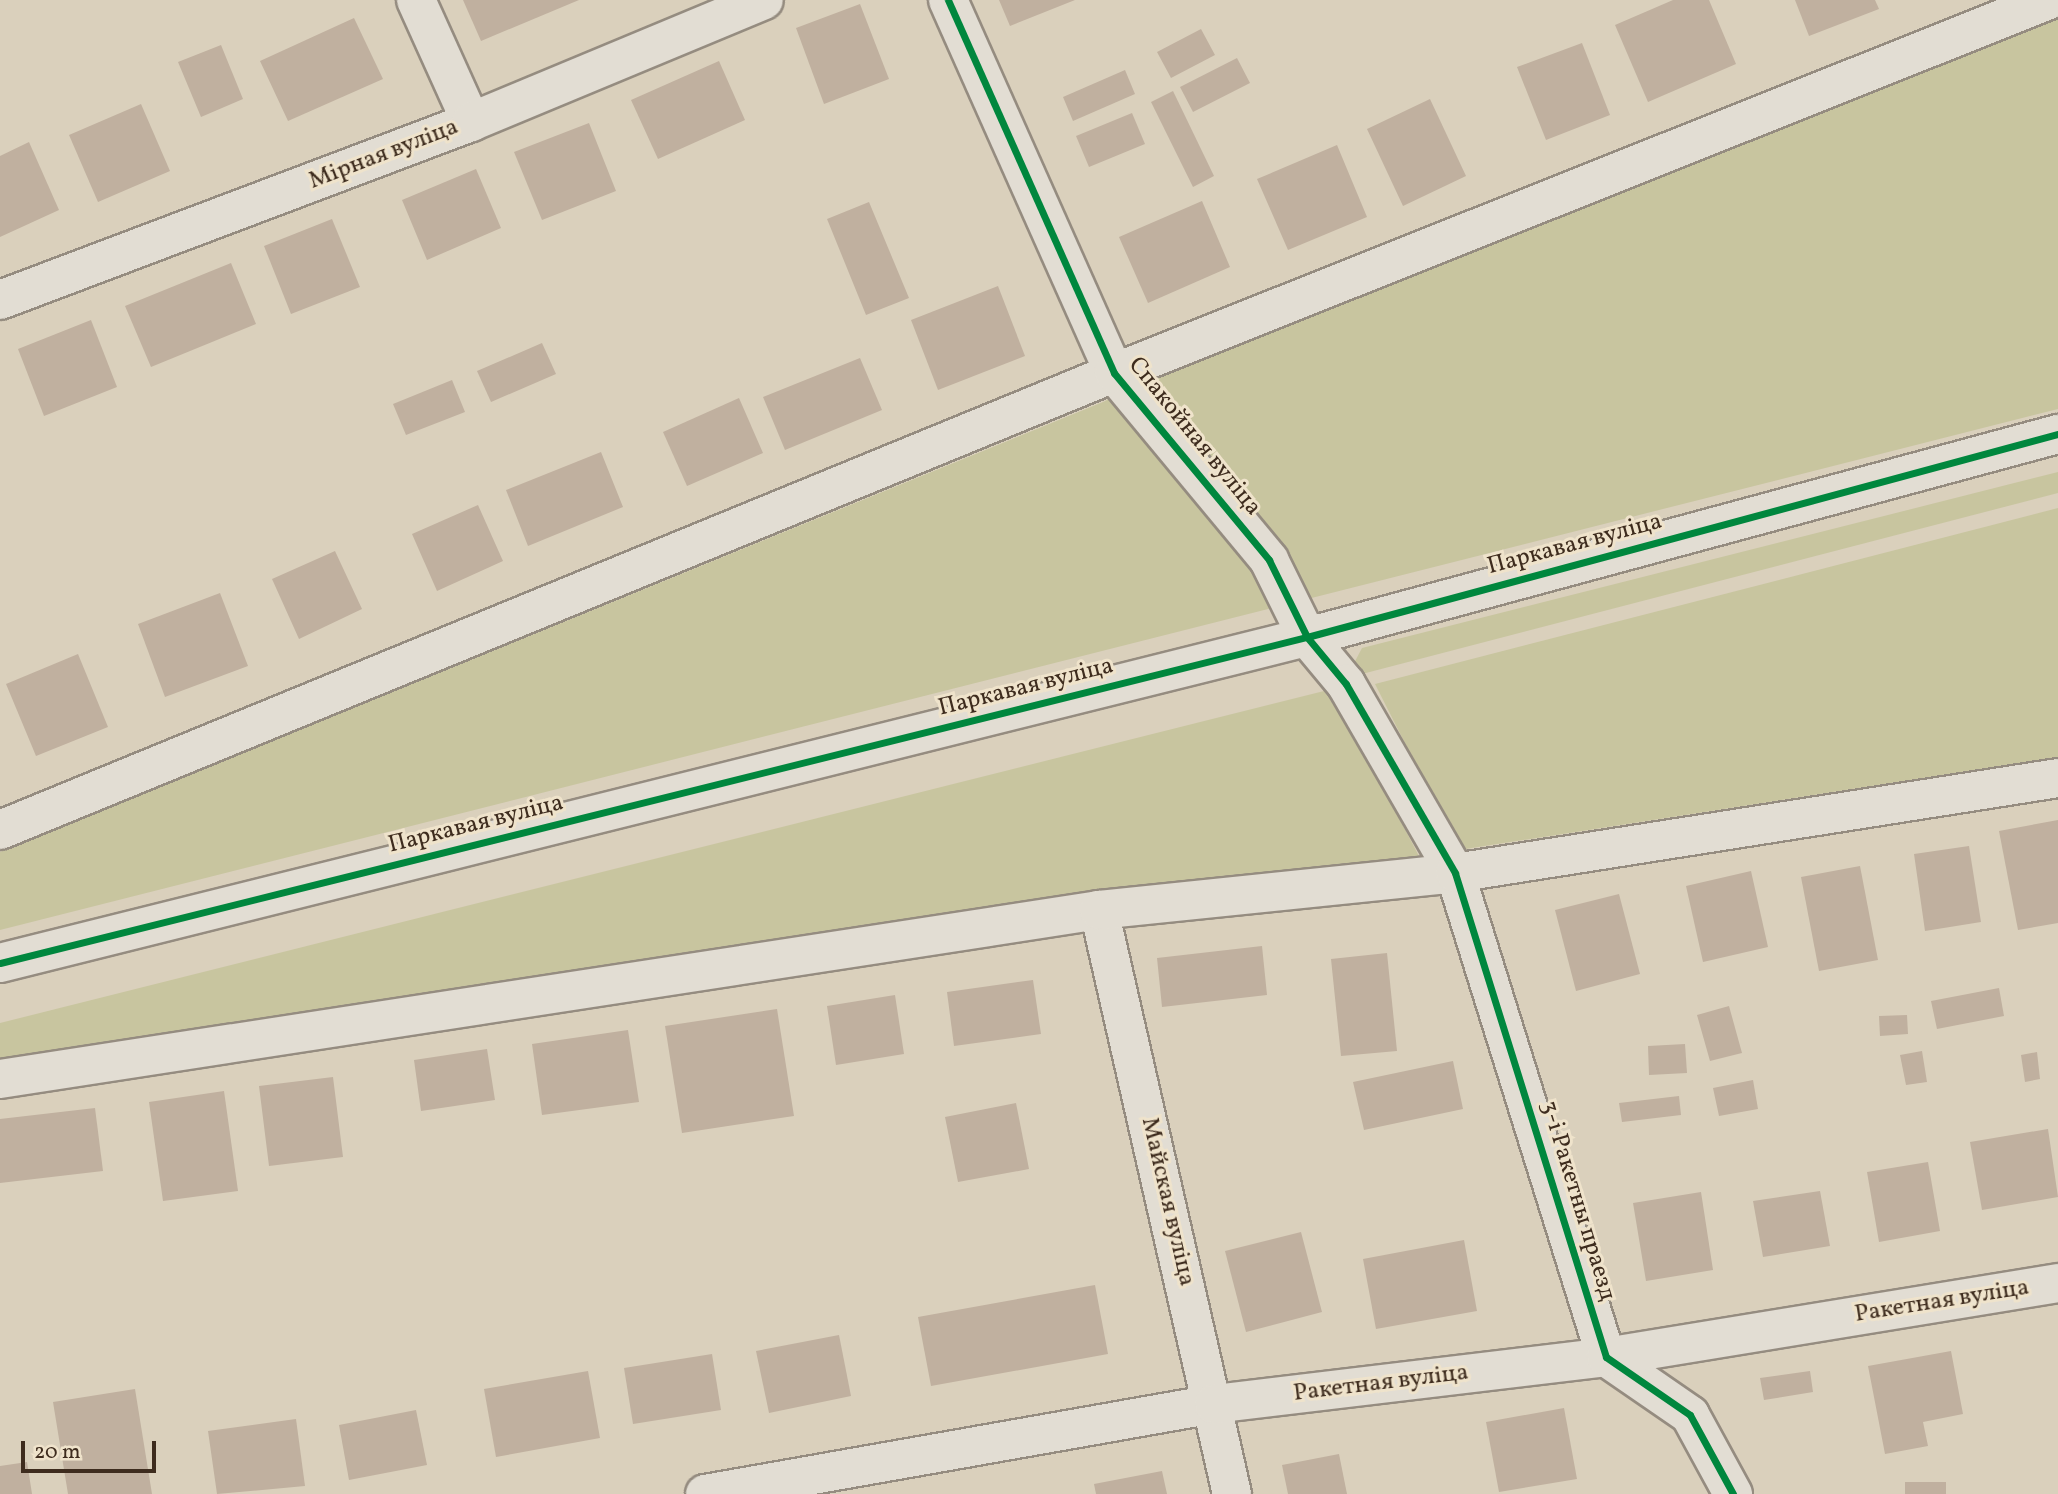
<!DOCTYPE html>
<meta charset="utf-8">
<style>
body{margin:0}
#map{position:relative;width:2058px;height:1494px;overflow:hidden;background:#dad0bc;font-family:Vollkorn,serif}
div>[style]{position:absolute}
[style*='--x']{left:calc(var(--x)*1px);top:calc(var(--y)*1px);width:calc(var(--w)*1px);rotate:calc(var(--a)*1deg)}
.green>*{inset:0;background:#c8c59f}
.building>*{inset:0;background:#c0b09f}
.roads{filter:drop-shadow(2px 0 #958c80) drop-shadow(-2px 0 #958c80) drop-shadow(0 2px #958c80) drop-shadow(0 -2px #958c80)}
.minor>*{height:38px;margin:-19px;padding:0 19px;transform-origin:19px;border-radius:19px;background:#e2ddd3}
.cycleway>*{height:7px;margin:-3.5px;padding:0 3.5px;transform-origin:3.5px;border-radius:3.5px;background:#00873e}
span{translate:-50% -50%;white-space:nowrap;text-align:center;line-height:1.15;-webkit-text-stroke:6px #efe3cb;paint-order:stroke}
.street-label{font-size:24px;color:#3e2c1e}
.scale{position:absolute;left:21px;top:1441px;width:135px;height:32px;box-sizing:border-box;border:4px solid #3e2c1e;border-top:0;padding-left:9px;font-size:21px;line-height:24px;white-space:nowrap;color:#3e2c1e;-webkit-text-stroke:5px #efe3cb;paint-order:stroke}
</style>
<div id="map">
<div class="green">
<i style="clip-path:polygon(2058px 19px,2058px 409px,0 930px,0 852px,1103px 402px,1213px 349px)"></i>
<i style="clip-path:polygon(2058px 472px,2058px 493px,1362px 674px,1352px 667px,1362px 648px)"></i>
<i style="clip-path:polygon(2058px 508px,2058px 757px,1459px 850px,1375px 684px)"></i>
<i style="clip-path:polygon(1332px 689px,1422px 862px,0 1063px,0 1023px)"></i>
</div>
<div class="building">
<i style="clip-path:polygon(463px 0,579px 0,481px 41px)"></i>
<i style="clip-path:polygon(999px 0,1075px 0,1010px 26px)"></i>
<i style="clip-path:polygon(1673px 0,1709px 0,1736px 64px,1648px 102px,1615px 25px)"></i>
<i style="clip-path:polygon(1795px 0,1875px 0,1879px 9px,1809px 36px)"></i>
<i style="clip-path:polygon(860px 4px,889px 79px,824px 104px,796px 28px)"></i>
<i style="clip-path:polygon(354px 18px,383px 79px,288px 121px,260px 61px)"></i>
<i style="clip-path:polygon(1201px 29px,1215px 55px,1171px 78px,1157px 52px)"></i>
<i style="clip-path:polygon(1582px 43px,1610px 115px,1546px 140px,1517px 67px)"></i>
<i style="clip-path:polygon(221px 45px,243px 99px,201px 117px,178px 62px)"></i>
<i style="clip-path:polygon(1237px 58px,1250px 83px,1193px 112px,1180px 87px)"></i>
<i style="clip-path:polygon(719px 61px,745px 120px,658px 159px,631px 100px)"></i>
<i style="clip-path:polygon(1125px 70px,1135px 94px,1073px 121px,1063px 97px)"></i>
<i style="clip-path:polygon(1173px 91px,1214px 176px,1193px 187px,1151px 102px)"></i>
<i style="clip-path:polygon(1430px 99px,1466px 176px,1403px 206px,1367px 129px)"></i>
<i style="clip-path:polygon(141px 104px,170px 171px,98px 202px,69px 135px)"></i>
<i style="clip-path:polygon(1132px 113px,1145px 144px,1089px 167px,1076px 136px)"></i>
<i style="clip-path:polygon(589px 123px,616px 191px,542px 220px,514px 152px)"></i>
<i style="clip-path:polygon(29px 142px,59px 210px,0 237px,0 156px)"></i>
<i style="clip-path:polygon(1337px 145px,1367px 217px,1288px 250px,1257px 179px)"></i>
<i style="clip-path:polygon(476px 169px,501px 228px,427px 260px,402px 200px)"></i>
<i style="clip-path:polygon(1202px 201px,1230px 267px,1148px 303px,1119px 237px)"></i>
<i style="clip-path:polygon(869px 202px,909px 298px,866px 315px,827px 219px)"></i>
<i style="clip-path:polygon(332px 219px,360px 287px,291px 314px,264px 246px)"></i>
<i style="clip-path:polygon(231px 263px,256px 324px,151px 367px,125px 306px)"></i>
<i style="clip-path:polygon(998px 286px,1025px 356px,938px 390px,911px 320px)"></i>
<i style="clip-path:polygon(91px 320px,117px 387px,44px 416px,18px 349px)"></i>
<i style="clip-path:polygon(542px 343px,556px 374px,491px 402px,477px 371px)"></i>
<i style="clip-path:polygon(860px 358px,882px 410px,785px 450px,763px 397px)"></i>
<i style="clip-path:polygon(452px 380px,465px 412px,406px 435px,393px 404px)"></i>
<i style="clip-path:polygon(739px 398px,763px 453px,687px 486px,663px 432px)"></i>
<i style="clip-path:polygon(601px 452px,623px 507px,528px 546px,506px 490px)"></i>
<i style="clip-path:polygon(478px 505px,503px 561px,437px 591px,412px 534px)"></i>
<i style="clip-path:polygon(335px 551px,362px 609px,299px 639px,272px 579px)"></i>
<i style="clip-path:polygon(220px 593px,248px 666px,165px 697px,138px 624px)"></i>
<i style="clip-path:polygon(78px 654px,108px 727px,36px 756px,6px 684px)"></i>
<i style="clip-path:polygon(2058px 820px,2058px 923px,2018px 930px,1999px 831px)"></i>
<i style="clip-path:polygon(1969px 846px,1981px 922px,1925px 931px,1914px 854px)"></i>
<i style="clip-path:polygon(1860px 866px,1878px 960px,1819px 971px,1801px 877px)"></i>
<i style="clip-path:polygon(1751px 871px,1768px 947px,1703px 962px,1686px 886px)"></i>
<i style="clip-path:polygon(1619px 894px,1640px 974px,1576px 991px,1555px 910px)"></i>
<i style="clip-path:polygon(1262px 946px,1267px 995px,1162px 1007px,1157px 958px)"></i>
<i style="clip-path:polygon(1387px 953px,1397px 1051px,1341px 1056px,1331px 959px)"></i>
<i style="clip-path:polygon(1033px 980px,1041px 1034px,954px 1046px,947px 992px)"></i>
<i style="clip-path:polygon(1999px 988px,2004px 1016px,1937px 1029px,1931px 1001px)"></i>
<i style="clip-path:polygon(895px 995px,904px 1054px,836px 1065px,827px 1006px)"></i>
<i style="clip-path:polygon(1729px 1006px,1742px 1053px,1710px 1061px,1697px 1015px)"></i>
<i style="clip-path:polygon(777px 1009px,794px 1116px,682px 1133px,665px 1026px)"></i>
<i style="clip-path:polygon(1907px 1015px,1908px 1034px,1880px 1036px,1879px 1016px)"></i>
<i style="clip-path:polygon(628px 1030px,639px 1102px,542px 1115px,532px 1044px)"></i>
<i style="clip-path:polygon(1685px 1044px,1687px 1073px,1649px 1075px,1648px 1046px)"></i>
<i style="clip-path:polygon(487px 1049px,495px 1100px,421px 1111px,414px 1060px)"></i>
<i style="clip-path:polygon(1922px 1051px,1927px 1082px,1906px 1085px,1900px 1055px)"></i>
<i style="clip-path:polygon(2037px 1052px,2040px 1079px,2025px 1082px,2021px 1055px)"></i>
<i style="clip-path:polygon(1453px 1061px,1463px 1109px,1364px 1130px,1353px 1082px)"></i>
<i style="clip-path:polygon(333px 1077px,343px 1157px,269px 1166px,259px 1086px)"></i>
<i style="clip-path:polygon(1753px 1080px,1758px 1109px,1719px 1116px,1713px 1088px)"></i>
<i style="clip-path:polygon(224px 1091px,238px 1191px,163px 1201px,149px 1102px)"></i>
<i style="clip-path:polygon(1679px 1096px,1681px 1115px,1622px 1122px,1619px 1103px)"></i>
<i style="clip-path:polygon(1016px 1103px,1029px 1169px,958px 1182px,945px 1117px)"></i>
<i style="clip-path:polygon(95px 1108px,103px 1171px,0 1183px,0 1119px)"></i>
<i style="clip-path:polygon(2048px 1129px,2058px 1197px,1982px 1210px,1970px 1142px)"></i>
<i style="clip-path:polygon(1928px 1162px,1940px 1231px,1879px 1242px,1867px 1172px)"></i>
<i style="clip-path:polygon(1820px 1191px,1830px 1246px,1763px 1257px,1753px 1201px)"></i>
<i style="clip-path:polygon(1701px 1192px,1713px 1270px,1646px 1281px,1633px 1203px)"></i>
<i style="clip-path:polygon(1301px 1232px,1322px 1312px,1246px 1332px,1225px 1251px)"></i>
<i style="clip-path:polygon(1464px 1240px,1477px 1311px,1376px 1329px,1363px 1259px)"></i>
<i style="clip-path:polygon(1095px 1285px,1108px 1354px,931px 1386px,918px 1317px)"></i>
<i style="clip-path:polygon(839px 1335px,851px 1396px,769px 1413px,756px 1351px)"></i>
<i style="clip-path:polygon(1951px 1351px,1963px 1414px,1923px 1422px,1928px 1446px,1885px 1454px,1868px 1366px)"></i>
<i style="clip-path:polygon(712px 1354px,721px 1410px,633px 1424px,624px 1368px)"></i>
<i style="clip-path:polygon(588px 1371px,600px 1438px,496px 1457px,484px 1389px)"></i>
<i style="clip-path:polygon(1810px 1371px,1813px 1392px,1764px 1400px,1760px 1378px)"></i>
<i style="clip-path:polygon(135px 1389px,152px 1494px,68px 1494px,53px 1402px)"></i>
<i style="clip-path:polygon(1564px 1408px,1577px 1479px,1499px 1492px,1486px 1422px)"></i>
<i style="clip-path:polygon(416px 1410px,427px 1465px,349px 1480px,339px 1425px)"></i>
<i style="clip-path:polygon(296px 1419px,305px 1486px,217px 1494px,208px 1431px)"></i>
<i style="clip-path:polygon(1339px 1454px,1347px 1494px,1288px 1494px,1282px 1465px)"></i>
<i style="clip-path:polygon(27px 1462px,32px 1494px,0 1494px,0 1466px)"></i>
<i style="clip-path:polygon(1162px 1471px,1167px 1494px,1096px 1494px,1094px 1484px)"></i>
<i style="clip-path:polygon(1905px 1482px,1946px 1482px,1946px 1494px,1905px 1494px)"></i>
</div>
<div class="roads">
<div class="minor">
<i style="--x:416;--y:0;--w:134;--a:65.7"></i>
<i style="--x:948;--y:0;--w:408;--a:66"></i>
<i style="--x:1114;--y:373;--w:243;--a:50.3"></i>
<i style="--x:1269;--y:560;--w:86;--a:63.7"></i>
<i style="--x:1307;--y:637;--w:61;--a:50.3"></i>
<i style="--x:1346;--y:684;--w:218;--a:60"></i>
<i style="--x:1455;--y:873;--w:507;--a:72.67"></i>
<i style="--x:1606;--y:1357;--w:102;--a:34.6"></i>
<i style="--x:1690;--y:1415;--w:90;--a:61.4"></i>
<i style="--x:0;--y:300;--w:504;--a:-20.7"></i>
<i style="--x:471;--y:122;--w:317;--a:-22.6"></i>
<i style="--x:0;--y:830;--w:1204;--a:-22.31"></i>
<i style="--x:1114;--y:373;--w:1007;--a:-21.75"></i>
<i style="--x:1099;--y:910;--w:599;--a:77.17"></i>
<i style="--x:0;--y:963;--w:1347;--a:-14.01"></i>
<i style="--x:1307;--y:637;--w:778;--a:-15.13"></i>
<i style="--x:0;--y:1079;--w:1112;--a:-8.74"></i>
<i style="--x:1099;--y:910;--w:358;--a:-5.9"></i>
<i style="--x:1455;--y:873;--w:610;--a:-8.95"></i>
<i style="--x:705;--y:1494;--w:517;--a:-10.03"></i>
<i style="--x:1214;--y:1404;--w:395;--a:-6.8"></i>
<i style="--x:1606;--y:1357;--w:458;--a:-9.3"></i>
</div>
</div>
<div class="cycleway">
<i style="--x:948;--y:0;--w:408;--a:66"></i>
<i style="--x:1114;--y:373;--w:243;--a:50.3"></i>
<i style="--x:1269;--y:560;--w:86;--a:63.7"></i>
<i style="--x:1307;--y:637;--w:61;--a:50.3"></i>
<i style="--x:1346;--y:684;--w:218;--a:60"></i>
<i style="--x:1455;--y:873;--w:507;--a:72.67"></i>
<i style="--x:1606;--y:1357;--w:102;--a:34.6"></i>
<i style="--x:1690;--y:1415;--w:90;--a:61.4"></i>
<i style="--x:0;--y:963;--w:1347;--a:-14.01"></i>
<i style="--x:1307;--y:637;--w:778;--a:-15.13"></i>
</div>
<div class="street-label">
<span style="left:384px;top:155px;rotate:-21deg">Мірная вуліца</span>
<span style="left:1194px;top:437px;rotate:51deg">Спакойная вуліца</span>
<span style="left:1575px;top:545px;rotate:-15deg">Паркавая вуліца</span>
<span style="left:1026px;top:688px;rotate:-14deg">Паркавая вуліца</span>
<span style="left:476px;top:825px;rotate:-14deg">Паркавая вуліца</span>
<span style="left:1577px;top:1201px;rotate:73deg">3-і Ракетны праезд</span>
<span style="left:1167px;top:1202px;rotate:77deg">Майская вуліца</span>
<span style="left:1942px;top:1302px;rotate:-9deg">Ракетная вуліца</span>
<span style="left:1381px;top:1384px;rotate:-7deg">Ракетная вуліца</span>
</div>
<div class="scale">20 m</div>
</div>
